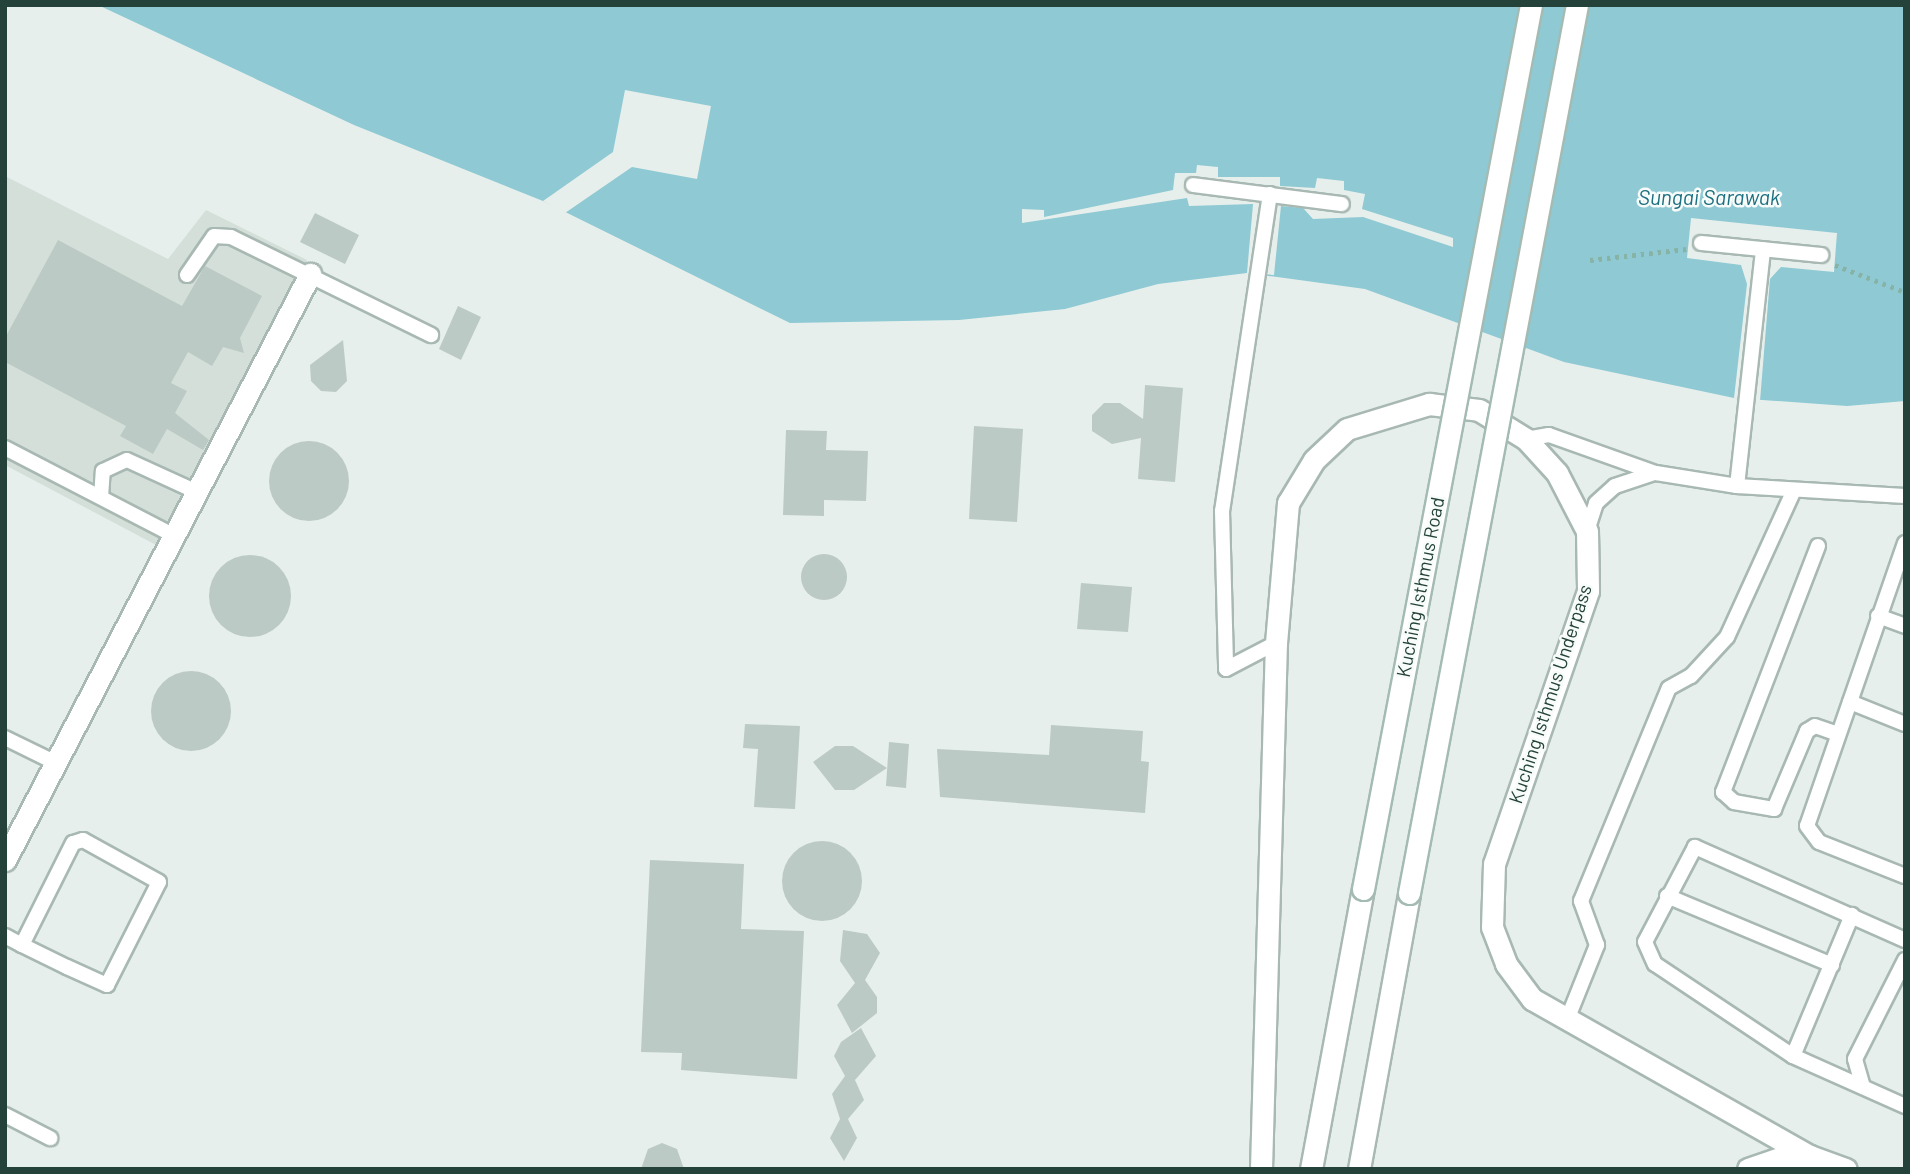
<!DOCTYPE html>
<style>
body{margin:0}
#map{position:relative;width:1910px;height:1174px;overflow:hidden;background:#e6efeb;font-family:Barlow,sans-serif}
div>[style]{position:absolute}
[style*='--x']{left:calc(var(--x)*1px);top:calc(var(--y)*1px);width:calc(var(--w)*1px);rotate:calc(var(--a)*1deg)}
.built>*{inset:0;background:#d4dfda}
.water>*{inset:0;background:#8ec9d4}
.pier>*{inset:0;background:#e6efeb}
.building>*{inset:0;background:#bbcac4}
.round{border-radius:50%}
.path>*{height:4.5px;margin-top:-2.25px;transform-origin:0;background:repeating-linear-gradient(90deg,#86b3a5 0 3.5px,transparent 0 8.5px)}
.roads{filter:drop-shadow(2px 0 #a8b8b2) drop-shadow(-2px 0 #a8b8b2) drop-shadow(0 2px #a8b8b2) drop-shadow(0 -2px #a8b8b2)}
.lane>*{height:14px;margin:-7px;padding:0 7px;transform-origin:7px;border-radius:7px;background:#fff}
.street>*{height:21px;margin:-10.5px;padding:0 10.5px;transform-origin:10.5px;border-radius:10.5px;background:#fff}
.secondary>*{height:21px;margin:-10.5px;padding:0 10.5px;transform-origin:10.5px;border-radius:10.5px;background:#fff}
.bridges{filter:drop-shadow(2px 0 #a4bbb3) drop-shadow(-2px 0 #a4bbb3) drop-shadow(0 2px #a4bbb3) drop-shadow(0 -2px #a4bbb3)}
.secondary-bridge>*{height:21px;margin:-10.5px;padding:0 10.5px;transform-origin:10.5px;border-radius:10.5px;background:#fff}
span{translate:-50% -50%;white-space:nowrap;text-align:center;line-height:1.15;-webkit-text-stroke:5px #f7fbf9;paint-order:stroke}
.street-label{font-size:19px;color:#24423a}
.water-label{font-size:21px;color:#1c6f80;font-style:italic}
.frame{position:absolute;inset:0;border:7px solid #24423a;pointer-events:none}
</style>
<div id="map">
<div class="built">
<i style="clip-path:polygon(5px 176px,168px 259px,206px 210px,307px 260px,158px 546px,5px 465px)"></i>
</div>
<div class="water">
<i style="clip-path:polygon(98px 5px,1905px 5px,1905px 401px,1847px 406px,1734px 398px,1564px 362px,1365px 289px,1247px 273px,1158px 284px,1065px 309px,959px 320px,790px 323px,543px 201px,354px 125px)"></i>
</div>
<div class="pier">
<i style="clip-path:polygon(625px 90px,711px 106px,697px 179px,632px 167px,565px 213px,543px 201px,613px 152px)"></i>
<i style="clip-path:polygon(1197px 165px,1218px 167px,1218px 177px,1280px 177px,1280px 186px,1315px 188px,1317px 178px,1344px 181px,1344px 190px,1365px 194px,1362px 209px,1453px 238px,1453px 247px,1363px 217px,1313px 219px,1303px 208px,1281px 206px,1274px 275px,1247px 273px,1253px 204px,1189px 206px,1187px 198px,1022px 223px,1022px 209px,1044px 210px,1044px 217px,1173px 190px,1175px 173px,1196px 173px)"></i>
<i style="clip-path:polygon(1691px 218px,1837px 233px,1834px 272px,1781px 267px,1770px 279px,1760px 401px,1734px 398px,1747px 284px,1741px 265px,1687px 258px)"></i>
</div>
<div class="building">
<i style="clip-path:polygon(315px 213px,359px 235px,345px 264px,300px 242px)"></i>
<i style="clip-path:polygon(58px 240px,182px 306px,205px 266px,262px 296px,240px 338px,244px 353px,223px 347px,212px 366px,188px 352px,171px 383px,187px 391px,175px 413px,209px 440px,203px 450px,167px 429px,153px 454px,120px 436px,126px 426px,5px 362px,5px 338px)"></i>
<i style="clip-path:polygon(458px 306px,481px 317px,461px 360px,439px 349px)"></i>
<i style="clip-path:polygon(343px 340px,347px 381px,336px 392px,321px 391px,311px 381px,310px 365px)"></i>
<i style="clip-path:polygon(1145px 385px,1183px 388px,1175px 482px,1138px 479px,1141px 438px,1112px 444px,1092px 431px,1092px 415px,1104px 403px,1120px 403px,1143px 419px)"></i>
<i style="clip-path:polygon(974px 426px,1023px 429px,1017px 522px,969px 519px)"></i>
<i style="clip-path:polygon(786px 430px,827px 431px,826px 450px,868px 451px,866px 501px,824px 500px,824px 516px,783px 515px)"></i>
<i class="round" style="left:269px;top:441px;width:80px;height:80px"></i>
<i class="round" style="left:801px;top:554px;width:46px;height:46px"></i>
<i class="round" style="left:209px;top:555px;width:82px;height:82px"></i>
<i style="clip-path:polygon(1081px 583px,1132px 587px,1128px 632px,1077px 629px)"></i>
<i class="round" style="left:151px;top:671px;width:80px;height:80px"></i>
<i style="clip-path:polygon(745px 724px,800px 726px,795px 809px,754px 807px,758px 749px,743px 748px)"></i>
<i style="clip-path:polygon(1051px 725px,1143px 731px,1141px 761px,1149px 762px,1145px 813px,940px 797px,937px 749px,1049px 755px)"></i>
<i style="clip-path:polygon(889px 742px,909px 744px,906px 788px,886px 786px)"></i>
<i style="clip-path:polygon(835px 746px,853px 746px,887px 768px,854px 790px,835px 790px,813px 762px)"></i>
<i class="round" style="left:782px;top:841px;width:80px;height:80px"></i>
<i style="clip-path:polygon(650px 860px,744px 864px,741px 929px,804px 931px,797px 1079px,681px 1070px,682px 1053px,641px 1052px)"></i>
<i style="clip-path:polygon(843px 930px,867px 934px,880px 953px,865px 980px,877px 997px,877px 1013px,852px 1033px,837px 1005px,855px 983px,840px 961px)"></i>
<i style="clip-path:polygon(861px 1028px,876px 1056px,855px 1080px,864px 1100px,848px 1119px,857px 1138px,844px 1161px,830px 1138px,840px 1119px,832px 1094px,845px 1076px,834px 1056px,841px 1042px)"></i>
<i style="clip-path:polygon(662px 1143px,677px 1149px,684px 1169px,641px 1169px,648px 1149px)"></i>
</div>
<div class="path">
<i style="--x:1590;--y:260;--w:97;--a:-6.5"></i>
<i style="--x:1835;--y:265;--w:75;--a:21.1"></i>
</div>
<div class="roads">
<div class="lane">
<i style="--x:1193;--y:185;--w:150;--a:7.3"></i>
<i style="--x:1270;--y:194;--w:321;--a:98.6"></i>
<i style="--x:1222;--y:511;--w:158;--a:88.5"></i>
<i style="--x:1226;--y:669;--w:56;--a:-27.5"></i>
<i style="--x:1701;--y:243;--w:121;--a:5.7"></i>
<i style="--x:187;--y:275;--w:47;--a:-55.3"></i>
<i style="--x:214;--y:236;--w:17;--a:3"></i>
<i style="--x:231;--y:237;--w:223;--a:26.1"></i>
<i style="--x:1526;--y:439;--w:23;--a:-10"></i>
<i style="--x:1549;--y:435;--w:114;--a:19.6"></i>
<i style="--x:1656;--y:473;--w:82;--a:9.1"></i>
<i style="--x:1737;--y:486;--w:168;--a:3.4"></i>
<i style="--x:5;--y:448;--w:191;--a:27.4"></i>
<i style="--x:1737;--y:486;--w:238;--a:-83.7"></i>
<i style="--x:101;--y:497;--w:26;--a:-86"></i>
<i style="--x:103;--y:471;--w:26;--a:-25"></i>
<i style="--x:127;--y:460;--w:79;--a:24.6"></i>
<i style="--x:1587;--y:531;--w:29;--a:-72"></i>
<i style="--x:1596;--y:503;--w:25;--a:-42"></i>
<i style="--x:1615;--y:486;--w:41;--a:-18.4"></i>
<i style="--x:1905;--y:543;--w:299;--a:109.1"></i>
<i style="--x:1807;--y:826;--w:20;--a:53"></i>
<i style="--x:1819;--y:842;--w:92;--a:21.6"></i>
<i style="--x:1818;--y:546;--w:264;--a:111.1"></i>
<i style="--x:1723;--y:792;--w:15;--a:42"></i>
<i style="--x:1734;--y:802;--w:41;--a:9.9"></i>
<i style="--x:1774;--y:809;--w:85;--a:-67.1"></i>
<i style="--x:1807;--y:731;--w:9;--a:-32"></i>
<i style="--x:1815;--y:726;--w:24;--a:19"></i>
<i style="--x:1878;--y:616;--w:29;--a:20"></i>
<i style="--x:1850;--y:702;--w:59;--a:21.8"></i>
<i style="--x:5;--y:738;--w:57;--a:26.1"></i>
<i style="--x:1667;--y:896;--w:179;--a:22.7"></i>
<i style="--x:5;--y:936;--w:19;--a:28"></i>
<i style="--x:22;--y:945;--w:50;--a:26.1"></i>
<i style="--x:67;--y:967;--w:44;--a:24.2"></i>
<i style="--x:107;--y:985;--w:115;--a:-63.2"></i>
<i style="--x:159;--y:882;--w:87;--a:-151.1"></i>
<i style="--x:83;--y:840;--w:10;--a:163"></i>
<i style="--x:73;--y:843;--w:114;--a:116.6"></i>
<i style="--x:1905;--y:940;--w:230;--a:-156.1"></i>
<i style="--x:1695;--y:847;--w:107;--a:117.8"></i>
<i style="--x:1645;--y:942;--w:24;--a:66"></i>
<i style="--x:1655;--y:964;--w:166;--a:33.7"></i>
<i style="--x:1793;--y:1056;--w:123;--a:24.1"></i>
<i style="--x:1567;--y:1020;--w:81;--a:-68.2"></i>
<i style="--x:1597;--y:945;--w:47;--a:-110"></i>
<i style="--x:1581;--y:901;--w:230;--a:-67.6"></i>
<i style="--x:1669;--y:688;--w:25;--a:-29"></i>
<i style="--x:1691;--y:676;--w:53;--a:-47.3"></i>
<i style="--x:1727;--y:637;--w:159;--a:-65.5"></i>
<i style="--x:1793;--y:1056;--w:153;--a:-67.3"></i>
<i style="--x:1863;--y:1087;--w:29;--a:-106"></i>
<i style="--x:1855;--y:1059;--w:111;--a:-63.2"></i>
<i style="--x:5;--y:1115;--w:51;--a:27.1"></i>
</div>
<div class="street">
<i style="--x:5;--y:860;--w:661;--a:-62.5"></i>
</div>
<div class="secondary">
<i style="--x:1261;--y:1169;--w:526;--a:-88.37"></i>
<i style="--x:1276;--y:643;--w:141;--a:-85.1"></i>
<i style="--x:1288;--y:503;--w:50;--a:-58.8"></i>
<i style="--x:1314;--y:460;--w:45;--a:-43.2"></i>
<i style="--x:1347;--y:429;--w:86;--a:-17"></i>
<i style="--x:1429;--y:404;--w:50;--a:6.8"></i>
<i style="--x:1479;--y:410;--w:55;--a:31.7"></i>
<i style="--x:1526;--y:439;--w:46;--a:47.6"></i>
<i style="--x:1557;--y:473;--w:65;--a:62.7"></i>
<i style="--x:1587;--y:531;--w:60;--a:89"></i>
<i style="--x:1588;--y:591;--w:289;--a:109"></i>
<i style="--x:1494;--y:864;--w:63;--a:91.8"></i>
<i style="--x:1492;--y:927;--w:40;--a:69"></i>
<i style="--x:1506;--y:964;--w:44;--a:53.4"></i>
<i style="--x:1532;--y:999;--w:319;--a:29.5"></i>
<i style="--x:1311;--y:1169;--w:285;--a:-79.5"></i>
<i style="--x:1359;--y:1169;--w:280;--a:-79.7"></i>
<i style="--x:1748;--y:1169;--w:37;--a:-19"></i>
<i style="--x:1783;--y:1157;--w:27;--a:-2"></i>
<i style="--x:1810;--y:1156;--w:38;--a:20"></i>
</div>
</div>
<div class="bridges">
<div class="secondary-bridge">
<i style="--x:1363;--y:889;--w:900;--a:-79.24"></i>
<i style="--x:1409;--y:893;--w:904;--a:-79.29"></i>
</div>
</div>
<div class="street-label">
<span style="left:1420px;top:587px;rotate:-79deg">Kuching Isthmus Road</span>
<span style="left:1550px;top:694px;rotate:-72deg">Kuching Isthmus Underpass</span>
</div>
<div class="water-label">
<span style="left:1709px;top:197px">Sungai Sarawak</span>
</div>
<div class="frame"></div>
</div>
